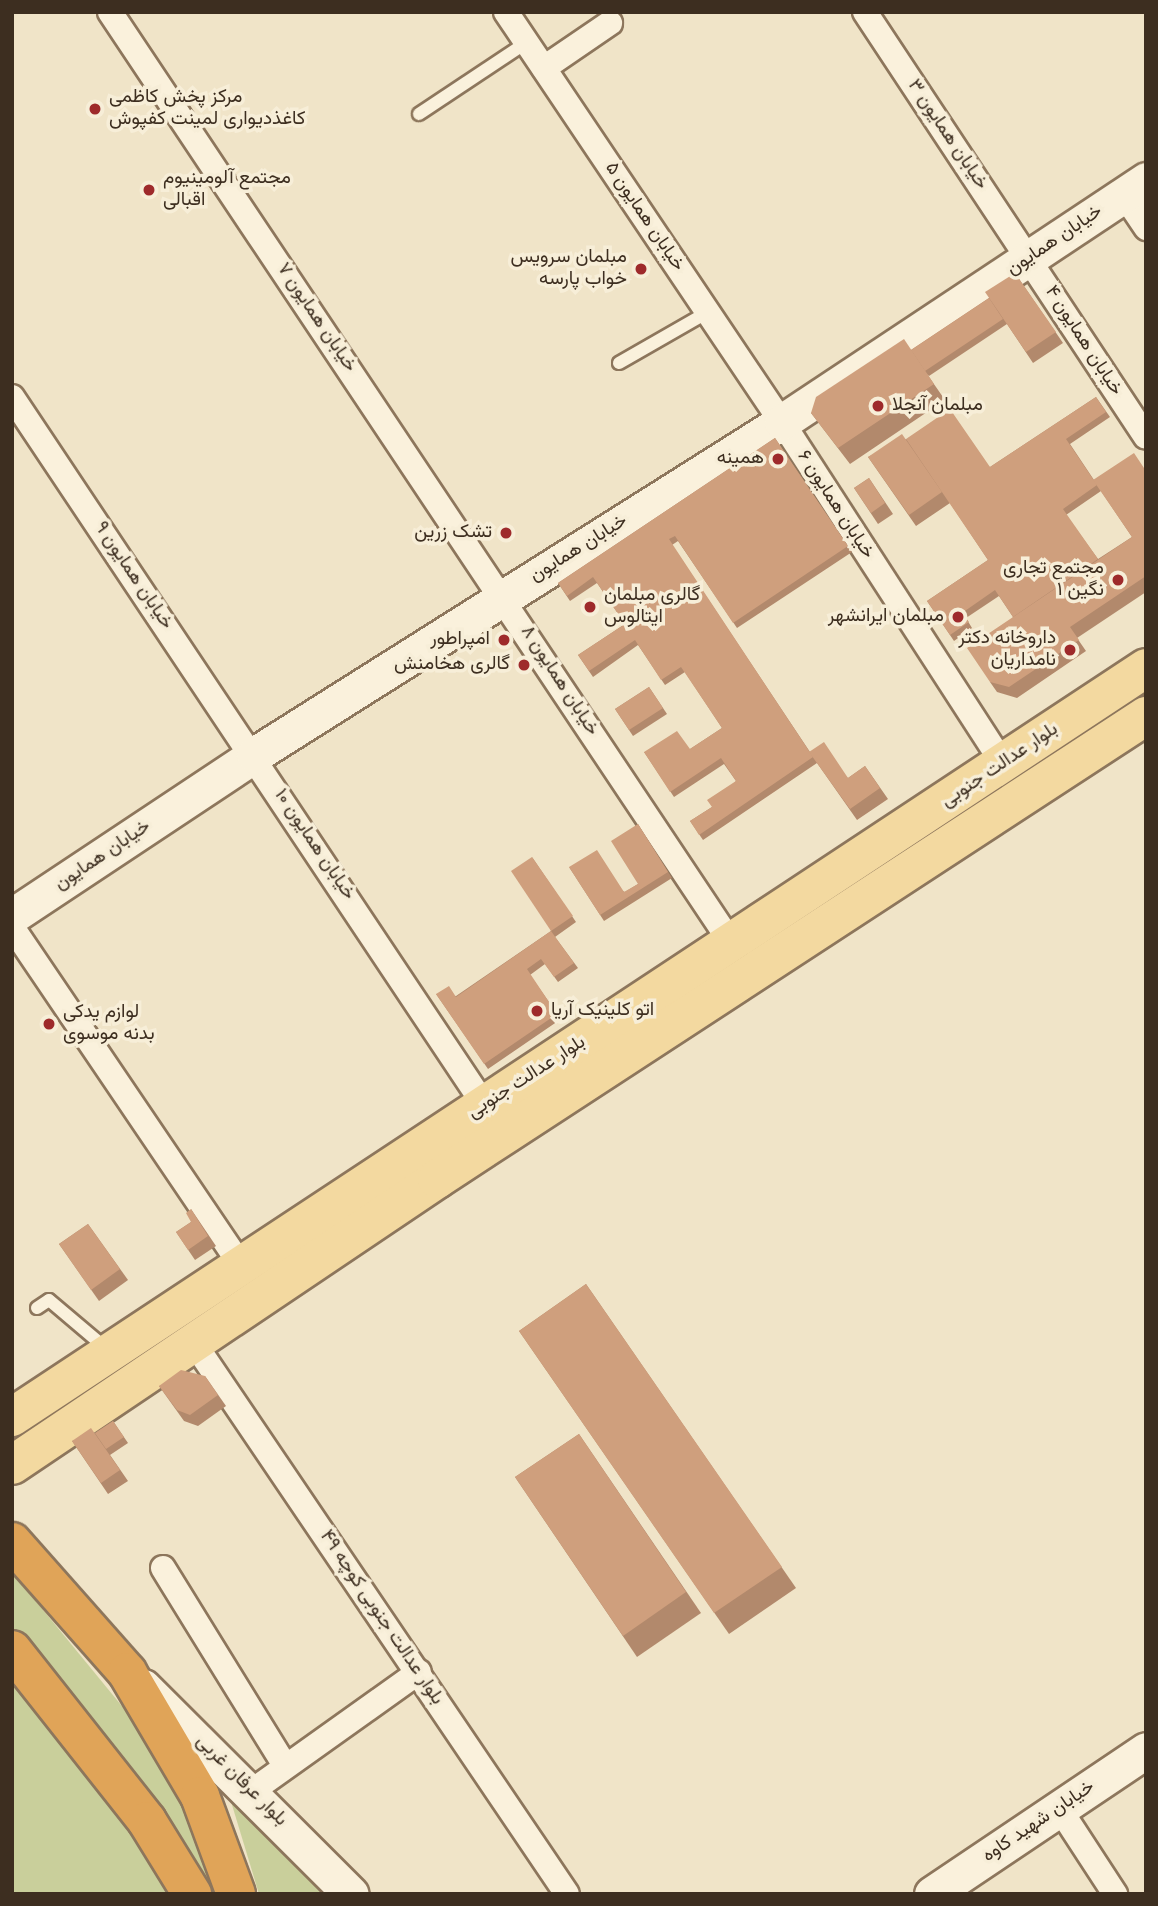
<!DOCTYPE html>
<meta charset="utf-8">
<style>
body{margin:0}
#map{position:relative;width:1158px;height:1906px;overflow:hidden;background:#f0e4c8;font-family:Georgia,Vazirmatn,serif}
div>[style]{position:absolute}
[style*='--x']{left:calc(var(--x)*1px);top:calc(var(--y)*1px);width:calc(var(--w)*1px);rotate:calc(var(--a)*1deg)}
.green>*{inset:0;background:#c9cf9b}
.roads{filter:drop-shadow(2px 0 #8d765c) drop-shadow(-2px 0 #8d765c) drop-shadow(0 2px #8d765c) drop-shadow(0 -2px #8d765c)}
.lane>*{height:12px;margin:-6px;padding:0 6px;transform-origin:6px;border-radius:6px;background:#faf1dc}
.street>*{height:24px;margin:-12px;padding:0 12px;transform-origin:12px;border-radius:12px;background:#faf1dc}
.secondary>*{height:35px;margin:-17.5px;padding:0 17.5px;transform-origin:17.5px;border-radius:17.5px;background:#faf1dc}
.primary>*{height:38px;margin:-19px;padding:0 19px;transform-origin:19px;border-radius:19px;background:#f3d9a0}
.highway>*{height:38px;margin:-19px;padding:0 19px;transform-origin:19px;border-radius:19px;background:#e0a458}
.wall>*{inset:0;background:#b2896c}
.building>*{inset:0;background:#cf9f7d}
.dots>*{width:19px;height:19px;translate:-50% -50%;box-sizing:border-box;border:4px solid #f7eed8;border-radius:50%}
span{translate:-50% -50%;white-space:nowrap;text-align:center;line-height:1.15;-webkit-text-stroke:7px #f7eed8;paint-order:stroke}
.poi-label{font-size:19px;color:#3d2e20}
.left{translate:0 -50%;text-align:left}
.right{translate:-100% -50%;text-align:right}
.street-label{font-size:19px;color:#3d2e20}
.frame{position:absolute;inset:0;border:14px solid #3d2e20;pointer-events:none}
</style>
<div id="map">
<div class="green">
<i style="clip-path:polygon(12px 1572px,153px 1744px,190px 1803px,223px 1894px,207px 1894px,12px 1628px)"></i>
<i style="clip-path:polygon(12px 1677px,126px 1818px,174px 1894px,12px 1894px)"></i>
<i style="clip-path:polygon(229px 1795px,331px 1894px,259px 1894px)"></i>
</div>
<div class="roads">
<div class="lane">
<i style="--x:419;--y:114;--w:128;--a:-33.6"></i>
<i style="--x:619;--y:363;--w:103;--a:-29.8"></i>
<i style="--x:37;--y:1308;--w:14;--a:-34"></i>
<i style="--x:49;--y:1300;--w:76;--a:40.2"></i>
</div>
<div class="street">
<i style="--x:110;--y:12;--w:1120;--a:56.28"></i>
<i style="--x:506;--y:12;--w:494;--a:56.1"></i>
<i style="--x:782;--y:422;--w:407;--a:57.1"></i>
<i style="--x:865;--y:12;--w:509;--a:56.53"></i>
<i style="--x:544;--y:68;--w:80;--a:-34.3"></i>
<i style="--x:1124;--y:195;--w:40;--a:56"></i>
<i style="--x:12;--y:397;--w:852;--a:56.29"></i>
<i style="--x:12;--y:927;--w:410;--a:55.9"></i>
<i style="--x:194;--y:1343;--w:665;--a:55.9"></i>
<i style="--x:163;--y:1568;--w:230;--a:58.3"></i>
<i style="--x:252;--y:1791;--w:205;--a:-35.5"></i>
<i style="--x:1059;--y:1808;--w:103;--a:56.9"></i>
</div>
<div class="secondary">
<i style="--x:12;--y:916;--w:291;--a:-33.6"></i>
<i style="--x:254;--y:755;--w:624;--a:-32.24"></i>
<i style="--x:782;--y:422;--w:437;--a:-33.6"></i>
<i style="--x:143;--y:1687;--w:293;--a:44.9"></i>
<i style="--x:932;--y:1894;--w:258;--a:-33.9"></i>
</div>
<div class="primary">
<i style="--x:12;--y:1417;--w:1359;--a:-33.44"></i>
<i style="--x:12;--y:1465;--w:512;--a:-33.94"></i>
<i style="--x:437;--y:1179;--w:847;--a:-33.15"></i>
</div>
<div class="highway">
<i style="--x:12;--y:1542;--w:174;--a:48.5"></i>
<i style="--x:127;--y:1672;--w:144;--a:59.5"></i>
<i style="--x:200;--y:1796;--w:104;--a:69.8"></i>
<i style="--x:12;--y:1650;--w:218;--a:51.7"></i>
<i style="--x:147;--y:1821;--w:86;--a:58.3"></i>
</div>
</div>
<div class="wall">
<i style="clip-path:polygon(1015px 273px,1063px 343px,1033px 363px,1007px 324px,929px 376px,927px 374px,945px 400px,850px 464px,811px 413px,911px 350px,989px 298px)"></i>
<i style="clip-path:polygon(evenodd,1096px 397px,1110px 417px,1070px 444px,1094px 480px,1146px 471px,1146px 592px,1077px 638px,1086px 651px,1017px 698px,997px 692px,990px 682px,1013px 617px,999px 596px,966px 618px,972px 628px,954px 641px,927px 601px,988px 560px,950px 503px,916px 526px,868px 457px,906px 439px,990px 467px,1096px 397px,1101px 491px,1132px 537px,1098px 559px,1066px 515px,1101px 491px)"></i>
<i style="clip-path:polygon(775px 438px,852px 552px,737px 628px,678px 541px,672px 545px,810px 752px,848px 778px,865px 766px,888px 799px,857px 820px,817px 763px,703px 840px,690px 821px,712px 807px,736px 781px,724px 764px,674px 797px,644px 752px,690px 749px,722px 728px,685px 672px,665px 685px,638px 645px,593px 677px,578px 655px,625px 624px,597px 583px,570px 601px,558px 583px)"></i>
<i style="clip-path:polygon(869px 478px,893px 514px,878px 524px,854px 488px)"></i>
<i style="clip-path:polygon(649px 687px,667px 714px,633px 736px,615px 709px)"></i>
<i style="clip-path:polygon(638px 824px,672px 878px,604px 921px,569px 867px,625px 892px,638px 884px)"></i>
<i style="clip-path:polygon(532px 857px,576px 922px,555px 937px,578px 968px,558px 982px,545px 964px,530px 975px,561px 1019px,488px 1069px,436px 994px,456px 996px,551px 931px)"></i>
<i style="clip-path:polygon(191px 1209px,216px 1246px,195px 1260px,176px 1232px,191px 1222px)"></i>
<i style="clip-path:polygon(88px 1224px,128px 1280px,99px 1301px,59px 1244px)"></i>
<i style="clip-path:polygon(586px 1284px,796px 1588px,729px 1634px,519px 1331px)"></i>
<i style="clip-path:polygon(205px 1376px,226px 1406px,198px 1426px,184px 1421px,159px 1386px)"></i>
<i style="clip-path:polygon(113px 1421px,128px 1443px,110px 1455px,108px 1452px,128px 1481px,108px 1494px,72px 1441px,95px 1433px)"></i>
<i style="clip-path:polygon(579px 1434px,701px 1613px,637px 1657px,515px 1477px)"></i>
</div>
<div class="building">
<i style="clip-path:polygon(1015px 273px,1056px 332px,1026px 352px,985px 292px)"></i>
<i style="clip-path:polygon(989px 298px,1003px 319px,925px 371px,911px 350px)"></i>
<i style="clip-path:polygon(904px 339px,934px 384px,838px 448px,811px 413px,816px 397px)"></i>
<i style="clip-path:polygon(1096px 397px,1106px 412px,1066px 439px,1097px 485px,1063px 509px,1098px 559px,1013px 617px,995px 590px,962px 613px,969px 622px,950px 635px,927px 601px,988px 560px,906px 439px,950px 409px,990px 467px)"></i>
<i style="clip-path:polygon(902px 434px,942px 492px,909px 515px,868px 457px)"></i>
<i style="clip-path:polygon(775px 438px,848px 546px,733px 623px,675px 536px,669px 539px,813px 757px,699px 835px,690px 821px,712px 807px,707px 800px,736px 781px,721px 758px,670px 792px,644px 752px,677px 731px,690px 749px,722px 728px,681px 667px,661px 680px,635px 640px,589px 671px,578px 655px,625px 624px,593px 577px,567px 596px,558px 583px)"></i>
<i style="clip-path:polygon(1134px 453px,1146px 471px,1146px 576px,1070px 627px,1079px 640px,1009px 687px,990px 682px,967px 648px,1132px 537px,1093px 480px)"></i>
<i style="clip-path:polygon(869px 478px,885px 503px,871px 513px,854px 488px)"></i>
<i style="clip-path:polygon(649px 687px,663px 708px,629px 730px,615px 709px)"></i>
<i style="clip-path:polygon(824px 742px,848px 778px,865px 766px,880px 788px,850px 809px,809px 752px)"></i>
<i style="clip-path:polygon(638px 824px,668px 872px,600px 915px,569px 867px,597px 850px,624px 892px,638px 884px,611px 841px)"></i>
<i style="clip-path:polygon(532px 857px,573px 916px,551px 931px,511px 871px)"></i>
<i style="clip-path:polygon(551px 931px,574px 963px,554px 977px,541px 959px,527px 969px,557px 1014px,484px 1064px,436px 994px,449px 986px,456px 997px)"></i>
<i style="clip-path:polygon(191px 1209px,208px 1236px,188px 1250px,176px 1232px,191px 1222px,186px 1213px)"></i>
<i style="clip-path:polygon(88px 1224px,120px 1269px,91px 1290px,59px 1244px)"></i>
<i style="clip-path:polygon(586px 1284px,782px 1567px,714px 1613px,519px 1331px)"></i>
<i style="clip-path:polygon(181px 1370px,205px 1376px,218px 1395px,190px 1415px,177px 1410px,159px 1386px)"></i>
<i style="clip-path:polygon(113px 1421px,124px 1437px,106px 1449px,95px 1433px)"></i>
<i style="clip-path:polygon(91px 1428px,120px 1470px,101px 1483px,72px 1441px)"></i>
<i style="clip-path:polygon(579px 1434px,686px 1592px,623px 1636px,515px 1477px)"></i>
</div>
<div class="dots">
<i style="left:95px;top:109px;background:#9e2a2b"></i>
<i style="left:149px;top:190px;background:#9e2a2b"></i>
<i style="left:641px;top:269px;background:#9e2a2b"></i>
<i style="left:878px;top:406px;background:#9e2a2b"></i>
<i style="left:778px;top:459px;background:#9e2a2b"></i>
<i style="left:506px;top:533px;background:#9e2a2b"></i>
<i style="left:1118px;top:580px;background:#9e2a2b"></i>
<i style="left:590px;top:607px;background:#9e2a2b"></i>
<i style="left:958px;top:617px;background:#9e2a2b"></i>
<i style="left:504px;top:640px;background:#9e2a2b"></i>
<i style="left:1070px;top:650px;background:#9e2a2b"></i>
<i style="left:524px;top:665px;background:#9e2a2b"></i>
<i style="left:537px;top:1011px;background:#9e2a2b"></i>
<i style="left:49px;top:1024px;background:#9e2a2b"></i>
</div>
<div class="poi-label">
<span class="left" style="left:109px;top:109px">مرکز پخش کاظمی<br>کاغذدیواری لمینت کفپوش</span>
<span class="left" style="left:163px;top:190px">مجتمع آلومینیوم<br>اقبالی</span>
<span class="right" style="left:627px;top:269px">مبلمان سرویس<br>خواب پارسه</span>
<span class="left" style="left:892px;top:406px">مبلمان آنجلا</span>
<span class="right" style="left:764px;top:459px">همینه</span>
<span class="right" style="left:492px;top:533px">تشک زرین</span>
<span class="right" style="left:1104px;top:580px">مجتمع تجاری<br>نگین ۱</span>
<span class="left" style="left:604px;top:607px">گالری مبلمان<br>ایتالوس</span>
<span class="right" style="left:944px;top:617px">مبلمان ایرانشهر</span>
<span class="right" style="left:1056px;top:650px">داروخانه دکتر<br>نامداریان</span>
<span class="right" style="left:490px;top:640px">امپراطور</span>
<span class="right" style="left:510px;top:665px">گالری هخامنش</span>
<span class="left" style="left:551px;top:1011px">اتو کلینیک آریا</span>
<span class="left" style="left:63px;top:1024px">لوازم یدکی<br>بدنه موسوی</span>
</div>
<div class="street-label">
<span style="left:947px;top:135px;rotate:56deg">خیابان همایون ۳</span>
<span style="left:644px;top:217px;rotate:56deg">خیابان همایون ۵</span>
<span style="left:1055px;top:241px;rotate:-34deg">خیابان همایون</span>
<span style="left:316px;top:318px;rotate:56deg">خیابان همایون ۷</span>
<span style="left:1083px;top:341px;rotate:57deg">خیابان همایون ۴</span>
<span style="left:835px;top:505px;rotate:57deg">خیابان همایون ۶</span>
<span style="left:579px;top:549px;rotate:-32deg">خیابان همایون</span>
<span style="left:133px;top:576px;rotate:56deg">خیابان همایون ۹</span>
<span style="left:559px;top:681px;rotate:57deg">خیابان همایون ۸</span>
<span style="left:1000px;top:766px;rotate:-34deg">بلوار عدالت جنوبی</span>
<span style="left:314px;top:845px;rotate:56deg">خیابان همایون ۱۰</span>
<span style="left:103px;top:856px;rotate:-34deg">خیابان همایون</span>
<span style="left:527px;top:1078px;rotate:-33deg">بلوار عدالت جنوبی</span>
<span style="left:381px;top:1618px;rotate:56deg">بلوار عدالت جنوبی کوچه ۴۹</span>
<span style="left:241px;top:1781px;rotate:45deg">بلوار عرفان غربی</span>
<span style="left:1039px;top:1822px;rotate:-34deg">خیابان شهید کاوه</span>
</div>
<div class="frame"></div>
</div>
